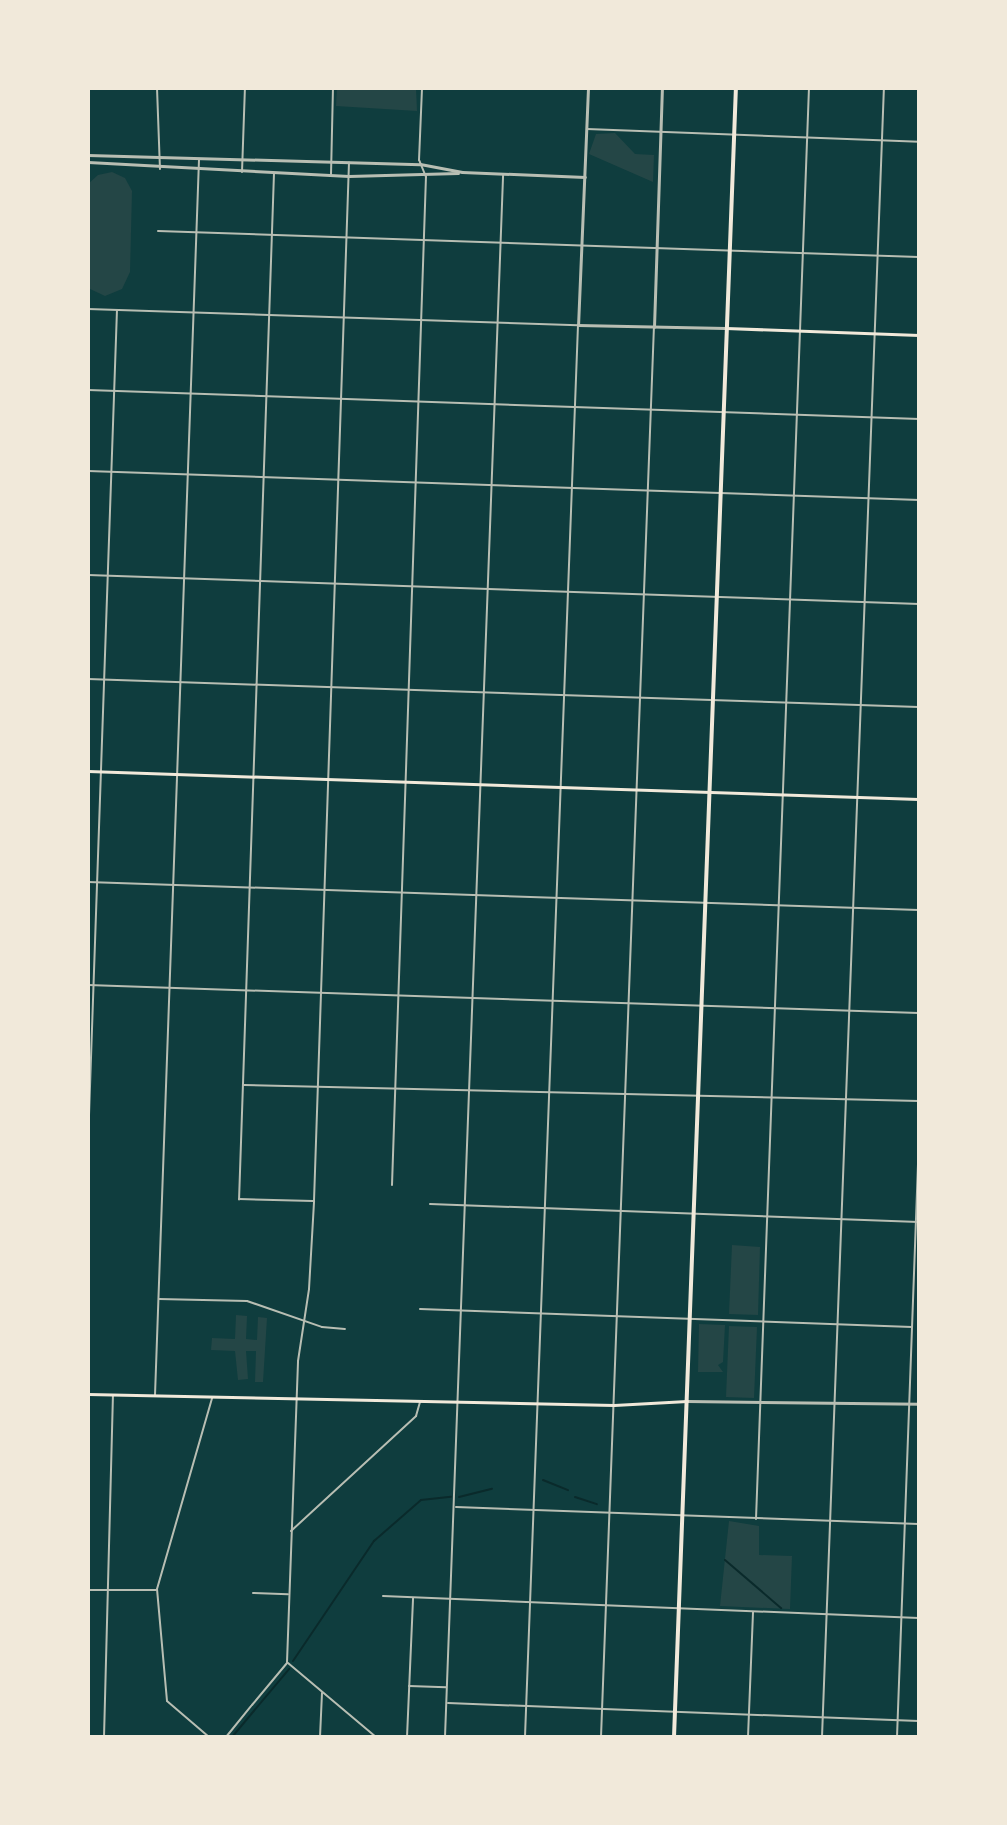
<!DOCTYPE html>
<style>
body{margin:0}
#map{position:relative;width:1007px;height:1825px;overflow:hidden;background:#0f3d3e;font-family:"Varela Round",sans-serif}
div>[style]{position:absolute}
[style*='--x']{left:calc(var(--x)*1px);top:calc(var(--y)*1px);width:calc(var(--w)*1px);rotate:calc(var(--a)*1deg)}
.green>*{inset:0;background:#244646}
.stream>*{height:2px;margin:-1px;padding:0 1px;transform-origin:1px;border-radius:1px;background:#0a2a2b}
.pedestrian>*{height:2px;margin:-1px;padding:0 1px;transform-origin:1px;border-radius:1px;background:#b8beb3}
.minor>*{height:2px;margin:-1px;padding:0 1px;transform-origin:1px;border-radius:1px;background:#b8beb3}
.tertiary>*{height:3px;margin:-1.5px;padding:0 1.5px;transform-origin:1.5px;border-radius:1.5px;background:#b8beb3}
.secondary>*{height:3px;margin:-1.5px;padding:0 1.5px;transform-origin:1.5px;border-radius:1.5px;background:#f1e9da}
.primary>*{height:4px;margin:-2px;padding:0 2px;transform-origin:2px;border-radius:2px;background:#f1e9da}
span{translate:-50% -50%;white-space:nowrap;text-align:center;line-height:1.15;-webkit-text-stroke:8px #f1e9da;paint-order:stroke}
.frame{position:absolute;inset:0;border:90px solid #f1e9da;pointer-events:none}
</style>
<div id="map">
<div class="green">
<i style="clip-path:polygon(337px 88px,416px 88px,417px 111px,336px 106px)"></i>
<i style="clip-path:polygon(615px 133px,635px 154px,654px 155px,653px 182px,589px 154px,596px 134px)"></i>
<i style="clip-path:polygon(112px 172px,125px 178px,132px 191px,130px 272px,122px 289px,105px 296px,88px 288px,88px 184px,98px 175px)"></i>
<i style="clip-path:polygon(732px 1245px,760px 1247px,758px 1315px,729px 1314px)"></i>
<i style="clip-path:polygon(236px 1315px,247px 1316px,246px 1339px,257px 1340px,258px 1317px,267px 1318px,263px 1382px,255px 1382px,256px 1351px,246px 1351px,248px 1379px,238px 1380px,235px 1351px,211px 1350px,212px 1338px,235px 1339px)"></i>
<i style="clip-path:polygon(699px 1324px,725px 1325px,723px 1362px,718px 1365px,723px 1372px,698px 1372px)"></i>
<i style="clip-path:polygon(729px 1326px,757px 1327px,754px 1398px,726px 1397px)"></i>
<i style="clip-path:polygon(729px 1521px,759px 1526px,759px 1555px,792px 1556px,790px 1609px,720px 1606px)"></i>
</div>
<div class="stream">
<i style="--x:543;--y:1480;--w:27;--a:22"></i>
<i style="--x:459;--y:1497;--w:34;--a:-14"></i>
<i style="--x:575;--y:1497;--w:23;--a:18"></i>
<i style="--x:725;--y:1560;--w:74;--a:40.6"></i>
<i style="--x:293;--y:1661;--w:145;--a:-56"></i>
<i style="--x:374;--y:1541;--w:62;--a:-41.1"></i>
<i style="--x:421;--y:1500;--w:30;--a:-6"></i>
<i style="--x:232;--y:1737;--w:89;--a:-50"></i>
</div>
<div class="pedestrian">
<i style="--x:226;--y:1737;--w:40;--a:-51"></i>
</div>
<div class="minor">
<i style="--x:157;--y:88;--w:81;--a:87.9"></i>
<i style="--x:587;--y:129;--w:332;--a:2.2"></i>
<i style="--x:242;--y:172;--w:84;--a:-88"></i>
<i style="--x:274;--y:173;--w:1027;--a:91.95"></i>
<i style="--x:239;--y:1199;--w:74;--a:1.5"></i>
<i style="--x:331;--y:175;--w:87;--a:-88.7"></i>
<i style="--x:158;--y:231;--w:761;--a:1.96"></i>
<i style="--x:88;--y:309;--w:490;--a:1.9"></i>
<i style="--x:578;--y:325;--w:1413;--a:92.15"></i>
<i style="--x:88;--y:390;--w:832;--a:2"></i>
<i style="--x:88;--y:471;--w:832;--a:2"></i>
<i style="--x:88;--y:575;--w:832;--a:2"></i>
<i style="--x:88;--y:679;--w:831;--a:1.93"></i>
<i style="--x:88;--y:882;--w:831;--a:1.93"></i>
<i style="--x:88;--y:985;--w:831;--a:1.93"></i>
<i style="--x:244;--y:1085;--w:675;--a:1.36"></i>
<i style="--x:88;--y:1144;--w:834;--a:-88.01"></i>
<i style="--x:392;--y:1185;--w:1009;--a:-88.07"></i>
<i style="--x:426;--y:177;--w:18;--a:-112"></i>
<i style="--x:419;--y:160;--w:72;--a:-87.6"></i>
<i style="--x:430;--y:1204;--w:489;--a:2.1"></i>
<i style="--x:159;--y:1299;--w:88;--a:1.3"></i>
<i style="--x:247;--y:1301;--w:79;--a:19.1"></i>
<i style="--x:322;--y:1327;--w:23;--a:5"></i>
<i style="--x:420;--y:1309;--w:492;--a:2.1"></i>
<i style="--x:155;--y:1395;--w:1237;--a:-87.96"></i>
<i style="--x:456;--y:1507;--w:463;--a:2.1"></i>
<i style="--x:756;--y:1519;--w:1432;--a:-87.88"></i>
<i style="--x:291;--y:1531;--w:170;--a:-42.6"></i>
<i style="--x:416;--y:1416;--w:15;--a:-74"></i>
<i style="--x:88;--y:1590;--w:68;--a:0"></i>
<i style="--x:253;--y:1593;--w:35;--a:2"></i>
<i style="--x:383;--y:1596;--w:536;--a:2.35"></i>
<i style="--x:287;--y:1662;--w:301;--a:-87.9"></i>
<i style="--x:298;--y:1361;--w:73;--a:-81.3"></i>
<i style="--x:309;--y:1289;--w:88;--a:-86.7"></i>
<i style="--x:314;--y:1201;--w:1039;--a:-88.07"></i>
<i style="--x:288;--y:1663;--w:115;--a:40.1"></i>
<i style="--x:409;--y:1686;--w:37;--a:2"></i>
<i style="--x:448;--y:1703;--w:471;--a:2.2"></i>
<i style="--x:252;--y:1705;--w:55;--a:-50.2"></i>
<i style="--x:104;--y:1737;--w:341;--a:-88.5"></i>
<i style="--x:209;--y:1737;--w:55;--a:-139.4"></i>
<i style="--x:167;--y:1701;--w:112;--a:-95.1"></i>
<i style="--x:157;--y:1589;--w:199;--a:-73.9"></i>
<i style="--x:320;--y:1737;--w:44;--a:-87.4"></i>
<i style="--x:407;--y:1737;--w:139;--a:-87.5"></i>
<i style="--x:445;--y:1737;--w:1563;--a:-87.87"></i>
<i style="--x:601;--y:1737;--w:1410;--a:-87.85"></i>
<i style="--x:748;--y:1737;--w:125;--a:-87.7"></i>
<i style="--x:822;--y:1737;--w:1650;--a:-87.85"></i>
<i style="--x:897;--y:1737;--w:600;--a:-87.9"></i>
</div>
<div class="tertiary">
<i style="--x:588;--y:88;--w:237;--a:92.4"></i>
<i style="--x:578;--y:325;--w:147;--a:1.2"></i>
<i style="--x:88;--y:155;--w:332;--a:1.6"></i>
<i style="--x:420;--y:164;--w:43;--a:10.8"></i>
<i style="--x:462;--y:172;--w:123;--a:2.3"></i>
<i style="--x:88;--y:162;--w:261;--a:3.1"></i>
<i style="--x:349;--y:176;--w:109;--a:-1.6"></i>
<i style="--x:654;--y:327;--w:239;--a:-88.1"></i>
<i style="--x:687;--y:1401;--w:232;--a:0.7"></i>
</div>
<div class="secondary">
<i style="--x:726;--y:328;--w:193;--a:2.1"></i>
<i style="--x:88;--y:771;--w:831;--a:1.93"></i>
<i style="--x:88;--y:1394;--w:526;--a:1.2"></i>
<i style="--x:614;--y:1405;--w:73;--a:-3.1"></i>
</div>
<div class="primary">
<i style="--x:674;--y:1737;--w:1650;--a:-87.85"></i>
</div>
<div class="frame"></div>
</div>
